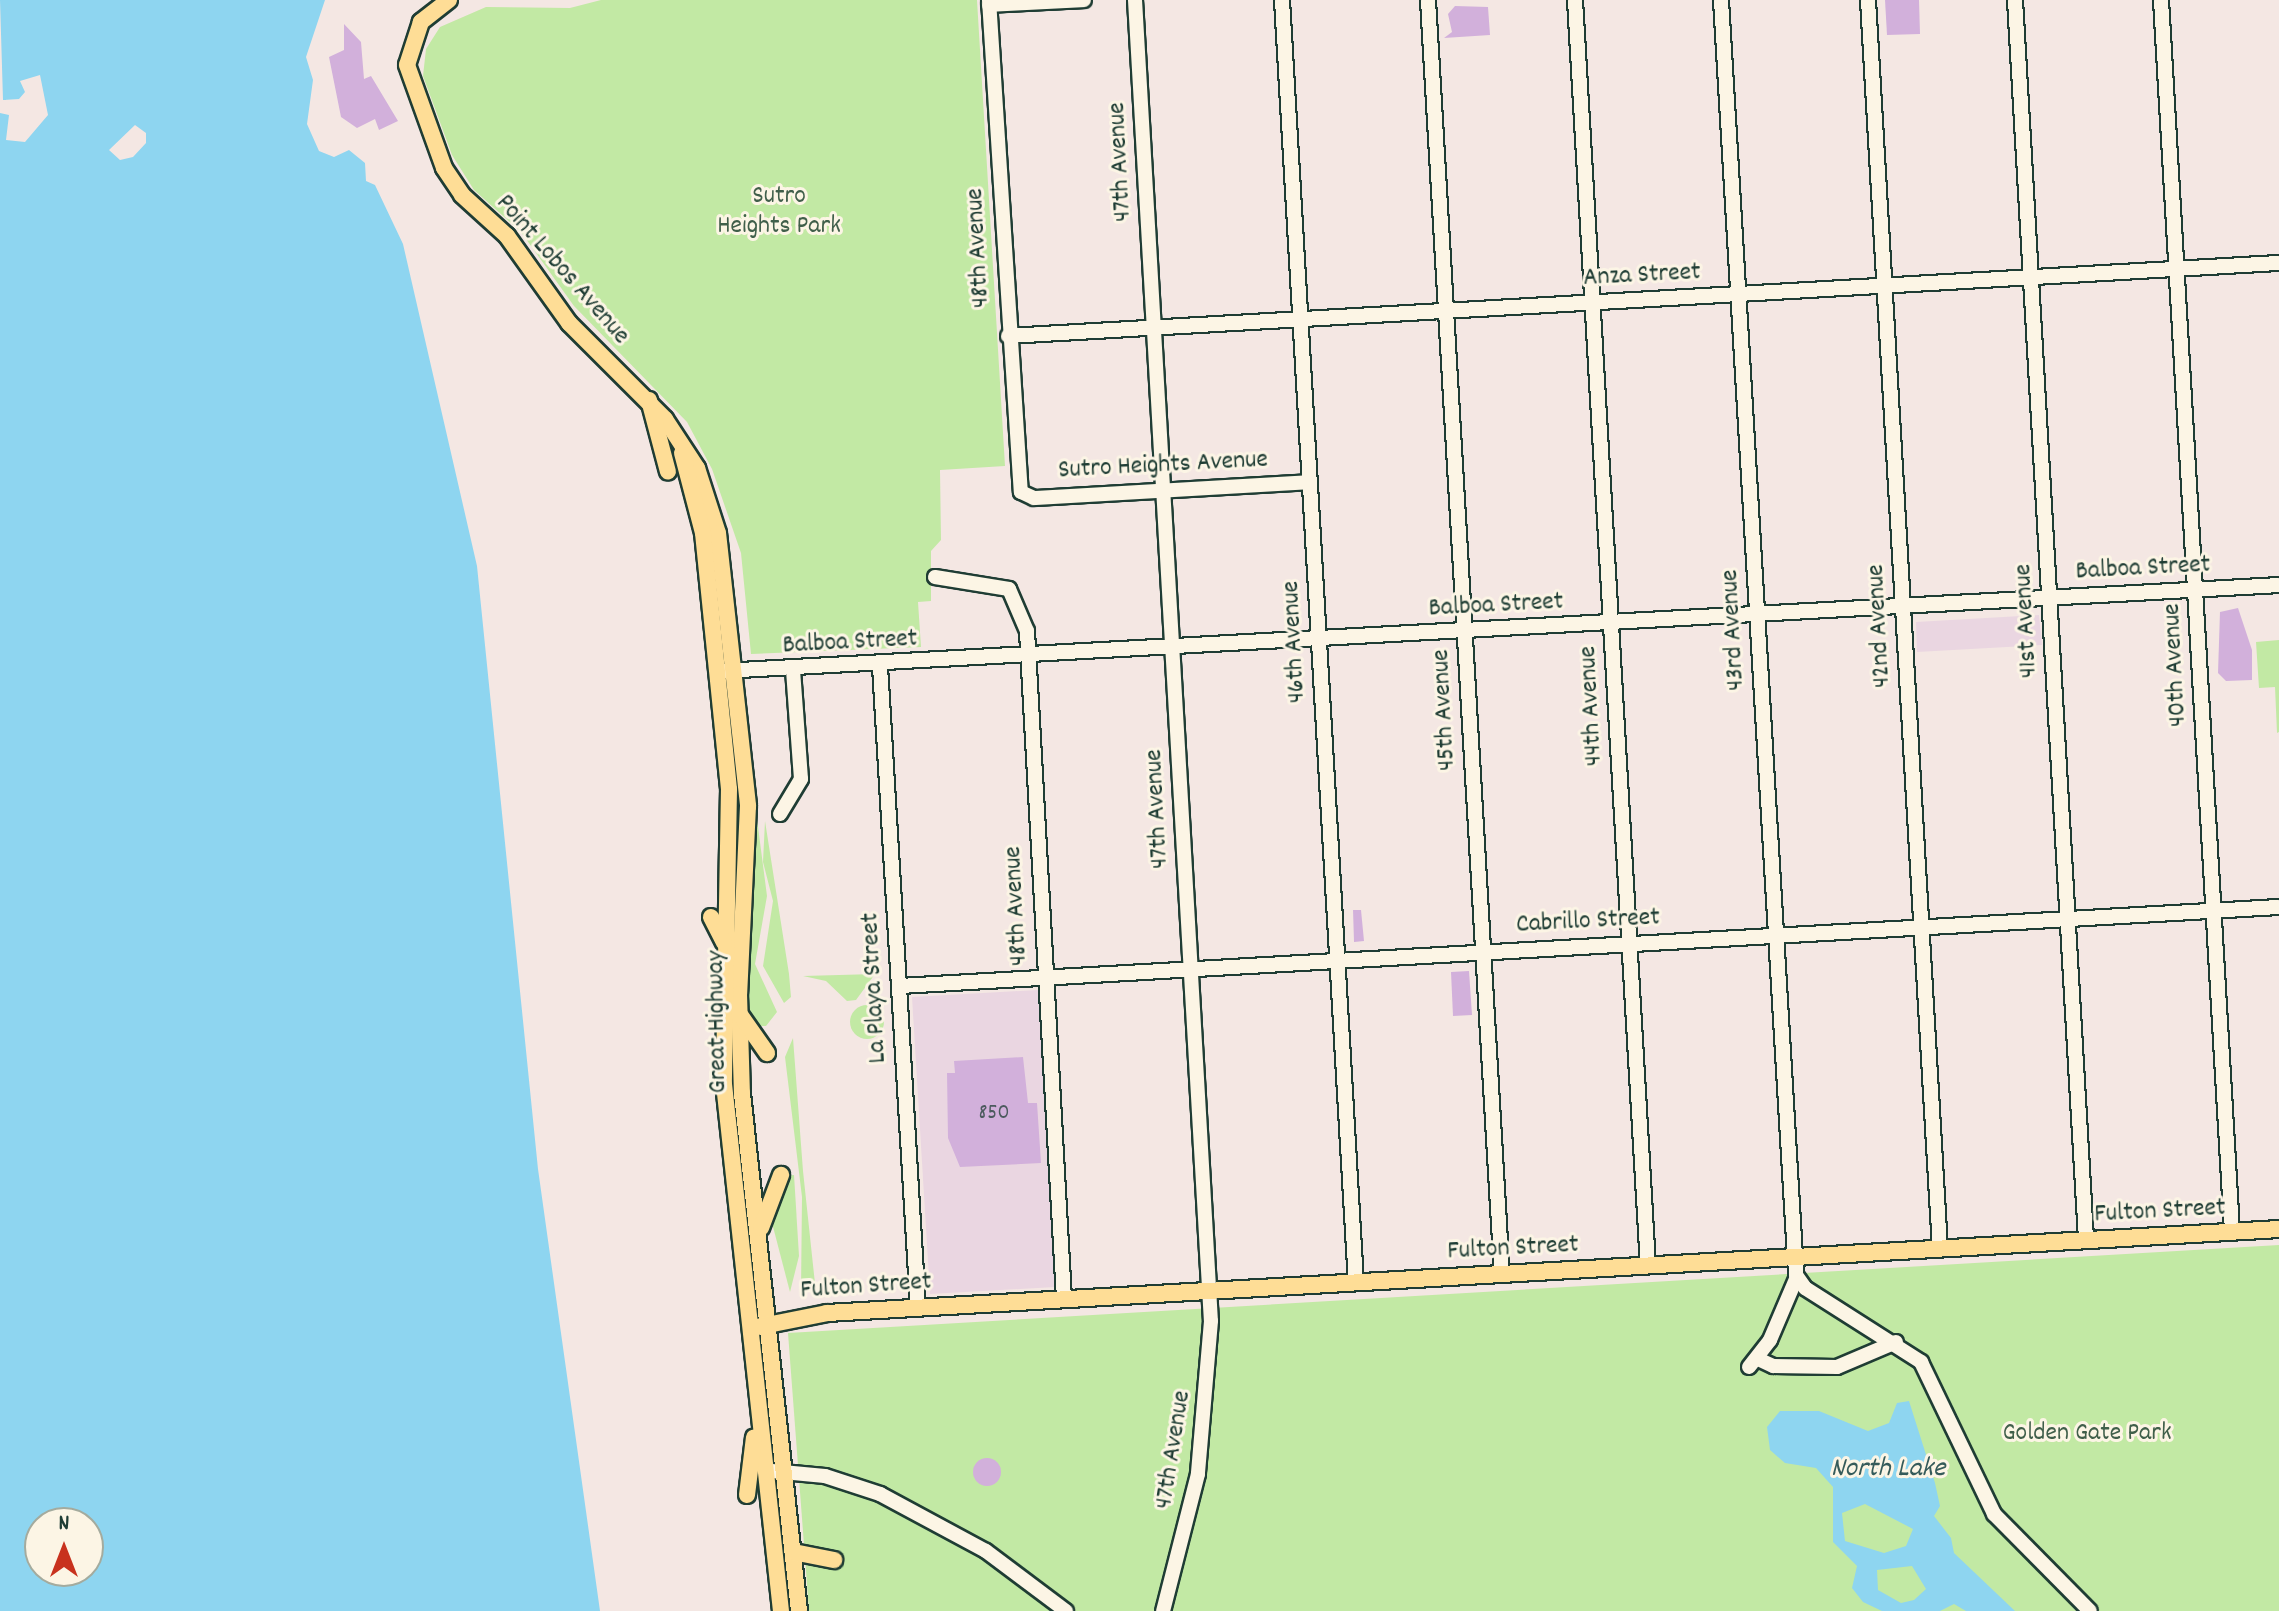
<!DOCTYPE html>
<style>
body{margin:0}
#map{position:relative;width:2279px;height:1611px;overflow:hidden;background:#f4e7e3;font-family:Dekko,sans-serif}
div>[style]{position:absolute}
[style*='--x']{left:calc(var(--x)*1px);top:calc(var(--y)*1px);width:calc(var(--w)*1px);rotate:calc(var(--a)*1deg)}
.built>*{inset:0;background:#ead6e1}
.green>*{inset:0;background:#c2e9a4}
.round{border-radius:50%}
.water>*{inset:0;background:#8ed5f0}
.building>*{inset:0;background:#d2b0db}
.roads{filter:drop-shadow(2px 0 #1f3d34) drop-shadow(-2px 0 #1f3d34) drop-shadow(0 2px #1f3d34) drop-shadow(0 -2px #1f3d34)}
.minor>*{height:14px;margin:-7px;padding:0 7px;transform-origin:7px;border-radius:7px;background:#fcf5e5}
.major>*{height:16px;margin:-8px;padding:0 8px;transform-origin:8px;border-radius:8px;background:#fedd96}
span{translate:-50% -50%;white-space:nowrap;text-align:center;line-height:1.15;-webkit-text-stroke:6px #fcf5e5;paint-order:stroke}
.number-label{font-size:22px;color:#4c5a5e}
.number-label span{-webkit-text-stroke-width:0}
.street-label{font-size:26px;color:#1f3d34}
.park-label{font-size:26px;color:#405f4a}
.water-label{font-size:28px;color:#355b5a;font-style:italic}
.north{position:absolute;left:24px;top:1507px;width:80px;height:80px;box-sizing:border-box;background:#fcf5e5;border:2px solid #a4ab9e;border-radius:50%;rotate:0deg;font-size:22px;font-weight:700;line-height:32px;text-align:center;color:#1f3d34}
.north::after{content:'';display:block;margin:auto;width:28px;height:36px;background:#c8321e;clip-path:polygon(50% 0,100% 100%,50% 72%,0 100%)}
</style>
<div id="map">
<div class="built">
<i style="clip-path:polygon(2039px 615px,2042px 645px,1917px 652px,1916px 622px)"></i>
<i style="clip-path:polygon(1038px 990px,1055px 1287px,930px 1294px,912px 997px)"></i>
</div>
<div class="green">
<i style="clip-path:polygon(601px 0,977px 0,1005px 466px,940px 470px,941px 540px,931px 551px,931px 601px,918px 602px,921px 647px,751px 654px,741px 553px,712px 469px,687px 422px,574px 306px,521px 232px,474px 190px,452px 155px,423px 76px,426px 49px,440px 27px,486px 7px,570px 8px)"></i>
<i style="clip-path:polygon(2279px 640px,2279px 732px,2277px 733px,2275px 687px,2259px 688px,2256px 642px)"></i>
<i style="clip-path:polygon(757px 819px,767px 896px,755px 964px,777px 1012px,766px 1026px,757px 1026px,747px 1010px)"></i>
<i style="clip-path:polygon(765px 821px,789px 974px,791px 997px,784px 1003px,763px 966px,773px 901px,763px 862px)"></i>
<i style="clip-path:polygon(875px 974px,856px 1000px,847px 1001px,826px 981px,803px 976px)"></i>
<i class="round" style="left:850px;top:1005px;width:34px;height:34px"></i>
<i style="clip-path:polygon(793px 1038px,803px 1171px,816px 1293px,801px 1290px,802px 1197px,785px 1057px)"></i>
<i style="clip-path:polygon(794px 1175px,799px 1256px,790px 1292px,771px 1219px,785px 1176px)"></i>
<i style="clip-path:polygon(2279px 1245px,2279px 1611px,809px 1611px,788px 1333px)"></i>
</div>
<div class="water">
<i style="clip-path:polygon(evenodd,0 0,325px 0,306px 57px,313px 80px,307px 124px,319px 151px,334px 157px,349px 150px,365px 163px,366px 181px,375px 185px,403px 244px,477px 566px,538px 1169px,600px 1611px,0 1611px,0 113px,9px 115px,6px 140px,25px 142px,48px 115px,40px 75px,20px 81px,25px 92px,19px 99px,3px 100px,0 0,135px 125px,146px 133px,146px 143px,133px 157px,120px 160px,109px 150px,135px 125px,0 0,88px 1523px,88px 1571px,40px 1571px,40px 1523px,88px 1523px)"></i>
<i style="clip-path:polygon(evenodd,1909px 1401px,1935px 1483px,1940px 1506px,1934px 1516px,1951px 1538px,1954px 1553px,2015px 1611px,1966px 1611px,1954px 1604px,1940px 1611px,1882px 1611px,1863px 1602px,1852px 1588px,1857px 1566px,1833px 1542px,1833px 1487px,1816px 1468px,1785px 1463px,1770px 1450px,1767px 1427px,1780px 1411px,1819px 1411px,1868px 1431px,1889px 1423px,1897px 1403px,1909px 1401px,1865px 1504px,1913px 1529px,1906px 1546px,1884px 1553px,1845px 1541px,1842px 1513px,1865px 1504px,1909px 1401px,1912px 1566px,1926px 1589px,1914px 1600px,1901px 1603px,1878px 1590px,1877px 1570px,1912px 1566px)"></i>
</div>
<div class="building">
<i style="clip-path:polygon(1885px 0,1919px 0,1920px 34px,1887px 35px)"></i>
<i style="clip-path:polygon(1455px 6px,1488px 7px,1490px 35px,1444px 38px,1452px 32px,1448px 14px)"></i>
<i style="clip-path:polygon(344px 24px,361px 42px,364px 79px,371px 76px,398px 121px,379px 130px,375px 119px,357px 128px,341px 117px,329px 57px,344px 50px)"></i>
<i style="clip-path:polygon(2238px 608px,2252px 650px,2252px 680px,2226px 681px,2218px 673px,2220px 612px)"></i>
<i style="clip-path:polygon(1353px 910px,1361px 910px,1364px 941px,1354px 942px)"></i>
<i style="clip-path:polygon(1469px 971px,1472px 1015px,1453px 1016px,1451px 972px)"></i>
<i style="clip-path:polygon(1023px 1057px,1028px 1103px,1037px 1103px,1041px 1163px,960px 1167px,948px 1138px,947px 1073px,955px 1073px,954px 1061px)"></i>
<i class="round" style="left:973px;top:1458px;width:28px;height:28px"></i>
</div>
<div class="roads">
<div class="minor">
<i style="--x:989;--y:0;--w:493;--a:86.3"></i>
<i style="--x:1021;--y:492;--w:14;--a:25"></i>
<i style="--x:1034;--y:498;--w:276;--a:-3.3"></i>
<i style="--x:1135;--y:0;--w:1323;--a:86.71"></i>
<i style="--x:1211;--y:1321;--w:154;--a:94.9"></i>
<i style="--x:1198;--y:1474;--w:141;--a:104.3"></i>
<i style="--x:1282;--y:0;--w:1284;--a:86.7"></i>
<i style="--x:1428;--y:0;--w:1276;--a:86.68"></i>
<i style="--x:1575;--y:0;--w:1267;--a:86.7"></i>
<i style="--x:1721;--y:0;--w:1277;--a:86.63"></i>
<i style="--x:1796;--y:1275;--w:16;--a:55"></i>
<i style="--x:1805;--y:1288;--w:138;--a:32.5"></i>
<i style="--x:1921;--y:1362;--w:169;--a:64.3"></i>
<i style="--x:1994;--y:1514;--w:136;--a:45.3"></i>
<i style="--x:1868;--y:0;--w:1250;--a:86.7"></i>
<i style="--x:2015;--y:0;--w:1242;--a:86.72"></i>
<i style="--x:2161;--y:0;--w:1233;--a:86.7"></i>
<i style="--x:989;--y:5;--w:95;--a:-3"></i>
<i style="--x:1008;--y:336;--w:1273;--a:-3.29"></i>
<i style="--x:935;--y:577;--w:75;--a:9.2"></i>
<i style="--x:1009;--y:589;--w:46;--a:66.8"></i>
<i style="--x:1027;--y:631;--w:669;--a:86.83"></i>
<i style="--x:880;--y:666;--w:642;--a:86.61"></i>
<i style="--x:722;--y:671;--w:1559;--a:-3.16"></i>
<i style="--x:780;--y:814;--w:41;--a:-59"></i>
<i style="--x:801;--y:779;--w:108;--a:-94.2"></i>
<i style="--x:900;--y:986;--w:1381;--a:-3.28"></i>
<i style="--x:1758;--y:1359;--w:17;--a:25"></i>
<i style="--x:1773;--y:1366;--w:64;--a:0.9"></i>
<i style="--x:1837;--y:1367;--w:64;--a:-23"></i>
<i style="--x:1749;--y:1367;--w:34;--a:-52"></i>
<i style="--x:1770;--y:1340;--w:66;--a:-66.9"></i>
<i style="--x:772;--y:1471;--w:53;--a:5.4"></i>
<i style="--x:825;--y:1476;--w:58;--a:18.1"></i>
<i style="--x:880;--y:1494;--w:120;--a:28.3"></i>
<i style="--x:986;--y:1551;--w:100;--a:36.9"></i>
</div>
<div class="major">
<i style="--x:449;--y:0;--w:36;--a:142"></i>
<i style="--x:421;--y:22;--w:45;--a:108"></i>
<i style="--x:407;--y:65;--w:109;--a:70.2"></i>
<i style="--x:444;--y:168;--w:32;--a:56"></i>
<i style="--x:462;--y:195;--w:61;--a:42.3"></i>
<i style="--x:507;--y:236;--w:107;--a:54.5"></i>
<i style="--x:569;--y:323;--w:136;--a:45"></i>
<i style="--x:665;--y:419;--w:59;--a:56.9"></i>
<i style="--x:697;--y:468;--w:68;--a:72.1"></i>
<i style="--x:718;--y:533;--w:275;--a:83.7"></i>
<i style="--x:748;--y:806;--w:188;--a:92.7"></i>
<i style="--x:739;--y:994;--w:100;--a:88.3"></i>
<i style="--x:742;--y:1094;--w:520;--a:83.71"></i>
<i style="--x:649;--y:400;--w:74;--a:75.2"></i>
<i style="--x:682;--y:453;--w:83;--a:75.3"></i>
<i style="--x:703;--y:533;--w:257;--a:84.2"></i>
<i style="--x:729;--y:789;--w:295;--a:91"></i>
<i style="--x:724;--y:1084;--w:530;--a:83.83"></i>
<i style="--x:711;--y:917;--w:29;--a:63"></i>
<i style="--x:739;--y:1013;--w:49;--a:55"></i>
<i style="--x:761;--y:1228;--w:57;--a:-69.3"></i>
<i style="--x:752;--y:1328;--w:76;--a:-11.3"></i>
<i style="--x:827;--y:1313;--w:1454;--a:-3.31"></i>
<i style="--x:747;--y:1495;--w:58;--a:-83.1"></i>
<i style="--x:793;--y:1552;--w:42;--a:11"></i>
</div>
</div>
<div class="number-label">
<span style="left:994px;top:1114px">850</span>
</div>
<div class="street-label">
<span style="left:1121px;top:162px;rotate:-93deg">47th Avenue</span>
<span style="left:979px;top:248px;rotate:-93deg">48th Avenue</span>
<span style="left:562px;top:270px;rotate:49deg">Point Lobos Avenue</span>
<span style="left:1642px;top:276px;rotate:-3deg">Anza Street</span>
<span style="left:1163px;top:466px;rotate:-3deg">Sutro Heights Avenue</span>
<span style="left:2143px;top:569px;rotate:-3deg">Balboa Street</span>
<span style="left:1496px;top:606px;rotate:-3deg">Balboa Street</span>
<span style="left:2027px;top:621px;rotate:-93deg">41st Avenue</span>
<span style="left:1880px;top:626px;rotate:-93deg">42nd Avenue</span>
<span style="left:1734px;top:630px;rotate:-93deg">43rd Avenue</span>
<span style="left:1295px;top:642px;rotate:-93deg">46th Avenue</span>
<span style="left:850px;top:643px;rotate:-3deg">Balboa Street</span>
<span style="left:2176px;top:665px;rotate:-93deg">40th Avenue</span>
<span style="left:1592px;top:706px;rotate:-93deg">44th Avenue</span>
<span style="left:1445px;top:710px;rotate:-93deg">45th Avenue</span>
<span style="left:1158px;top:809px;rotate:-93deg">47th Avenue</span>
<span style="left:1017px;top:906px;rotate:-93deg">48th Avenue</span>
<span style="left:1588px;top:922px;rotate:-3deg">Cabrillo Street</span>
<span style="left:875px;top:988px;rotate:-93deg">La Playa Street</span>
<span style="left:718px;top:1022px;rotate:-91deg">Great Highway</span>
<span style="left:2160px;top:1212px;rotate:-3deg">Fulton Street</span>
<span style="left:1513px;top:1249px;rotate:-3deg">Fulton Street</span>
<span style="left:866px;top:1287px;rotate:-4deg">Fulton Street</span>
<span style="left:1174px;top:1450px;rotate:-81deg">47th Avenue</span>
</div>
<div class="park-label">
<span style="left:779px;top:212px">Sutro<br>Heights Park</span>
<span style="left:2087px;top:1434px">Golden Gate Park</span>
</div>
<div class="water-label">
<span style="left:1888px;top:1470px">North Lake</span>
</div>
<div class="north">N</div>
</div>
